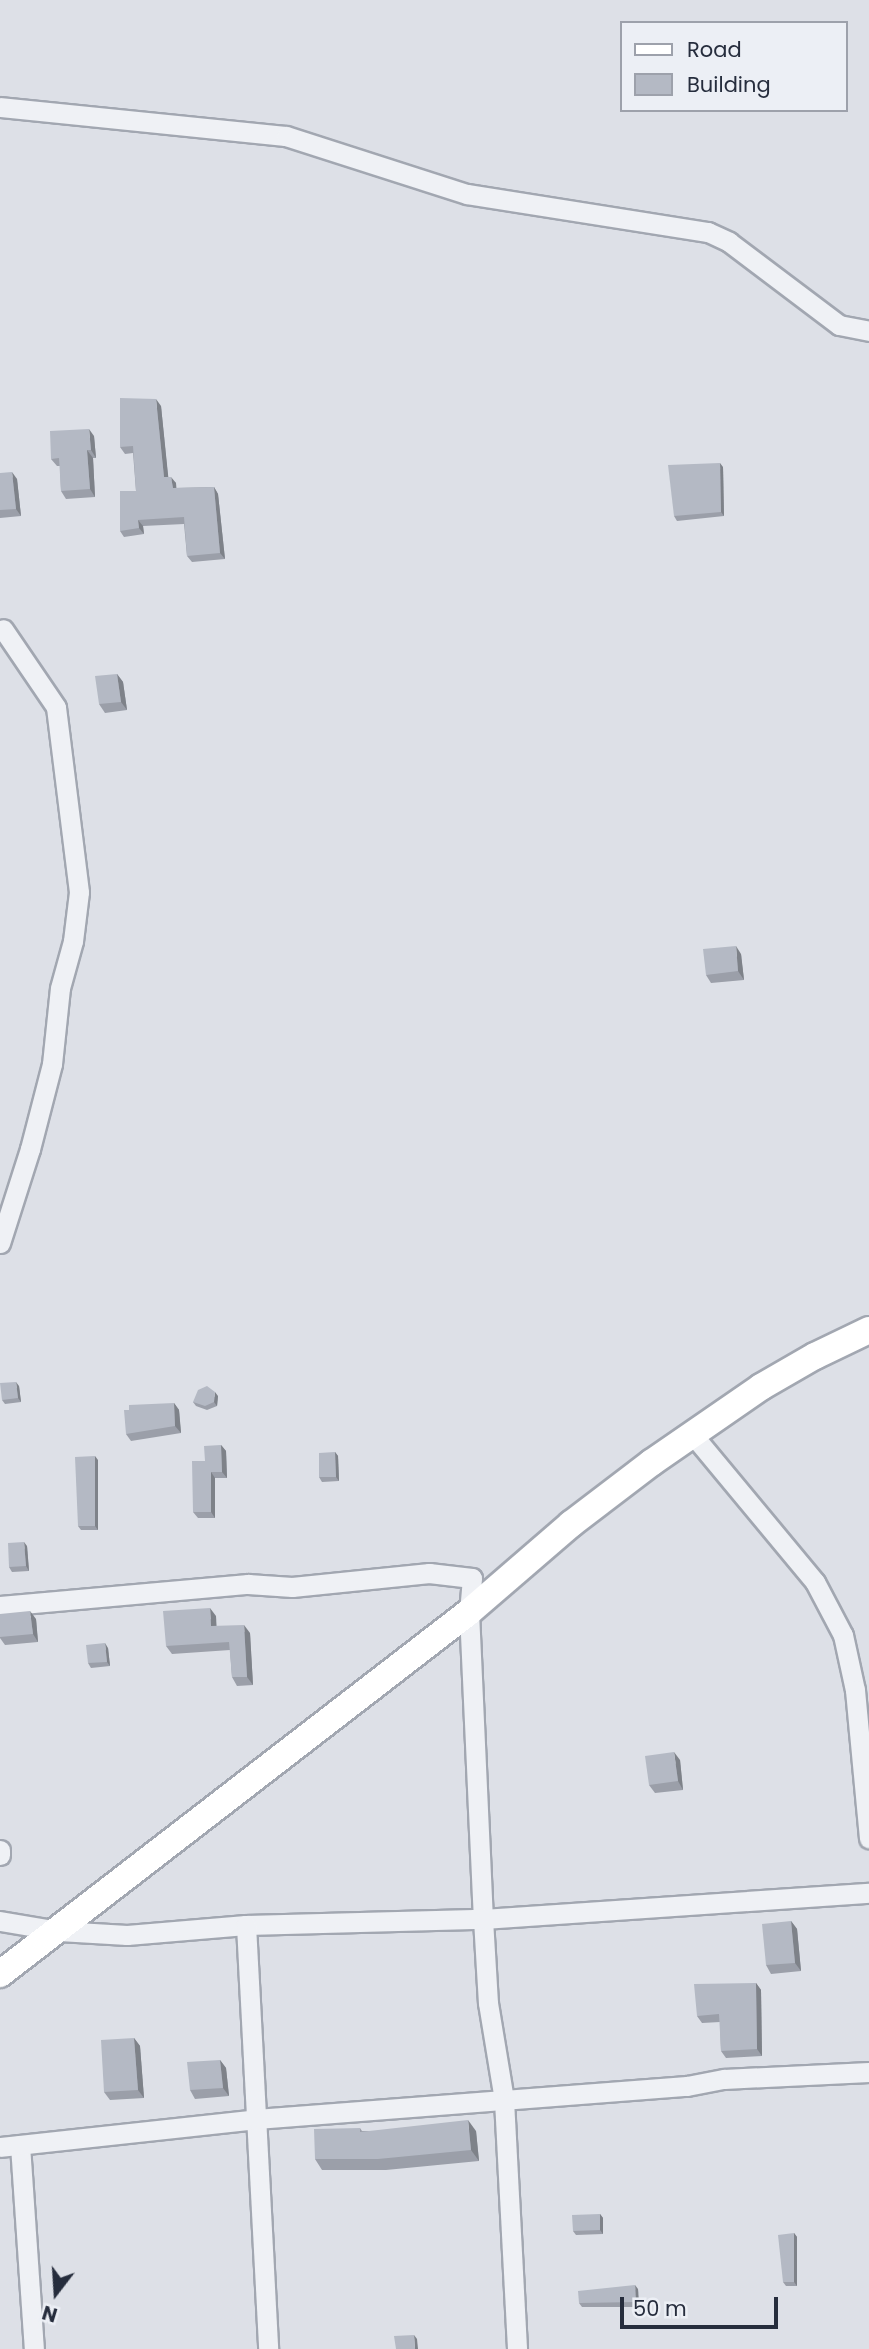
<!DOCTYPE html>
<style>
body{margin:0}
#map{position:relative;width:869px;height:2349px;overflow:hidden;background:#dde0e7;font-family:Poppins,sans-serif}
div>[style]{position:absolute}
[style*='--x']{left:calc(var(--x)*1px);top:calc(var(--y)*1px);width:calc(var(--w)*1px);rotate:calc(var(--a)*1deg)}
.roads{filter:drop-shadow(2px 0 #a2a7b1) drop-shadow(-2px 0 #a2a7b1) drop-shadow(0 2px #a2a7b1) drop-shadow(0 -2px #a2a7b1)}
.street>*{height:19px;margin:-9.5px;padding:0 9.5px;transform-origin:9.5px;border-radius:9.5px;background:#eff1f5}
.secondary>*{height:26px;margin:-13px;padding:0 13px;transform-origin:13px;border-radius:13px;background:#fff}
.wall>*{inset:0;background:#9b9fa9}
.shaded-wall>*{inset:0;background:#7e8289}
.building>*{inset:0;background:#b4b9c4}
span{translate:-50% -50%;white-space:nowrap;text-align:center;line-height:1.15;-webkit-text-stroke:5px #eceff5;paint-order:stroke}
.legend{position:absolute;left:620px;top:21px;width:228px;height:91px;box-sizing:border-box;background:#eceff5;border:2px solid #9da1ab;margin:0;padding:9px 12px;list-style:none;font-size:21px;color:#262d3d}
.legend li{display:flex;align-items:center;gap:14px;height:35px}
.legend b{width:35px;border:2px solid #9da1ab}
.north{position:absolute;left:21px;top:2258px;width:70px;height:70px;-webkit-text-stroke:5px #eceff5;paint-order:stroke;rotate:197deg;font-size:19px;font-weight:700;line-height:28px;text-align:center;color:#262d3d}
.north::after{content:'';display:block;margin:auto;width:24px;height:32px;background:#262d3d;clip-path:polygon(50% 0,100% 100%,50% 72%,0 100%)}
.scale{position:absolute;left:620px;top:2297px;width:158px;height:32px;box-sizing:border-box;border:4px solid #262d3d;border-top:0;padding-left:9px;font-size:21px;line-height:24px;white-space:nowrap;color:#262d3d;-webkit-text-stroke:5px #eceff5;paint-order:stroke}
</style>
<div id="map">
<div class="roads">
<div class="street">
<i style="--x:0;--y:107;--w:287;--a:5.8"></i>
<i style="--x:286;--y:136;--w:190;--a:17.8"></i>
<i style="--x:467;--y:194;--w:244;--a:9"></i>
<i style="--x:708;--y:232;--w:23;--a:25"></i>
<i style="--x:729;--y:242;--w:138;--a:37"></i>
<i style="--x:839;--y:325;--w:31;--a:11"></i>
<i style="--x:0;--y:1243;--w:99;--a:-72.3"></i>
<i style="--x:30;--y:1149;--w:88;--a:-75.5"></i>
<i style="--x:52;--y:1064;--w:76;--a:-84"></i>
<i style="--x:60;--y:988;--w:49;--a:-74.5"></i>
<i style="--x:73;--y:941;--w:49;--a:-83"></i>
<i style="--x:79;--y:892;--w:186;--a:-97.1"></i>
<i style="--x:56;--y:707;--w:94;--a:-124.2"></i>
<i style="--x:693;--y:1435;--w:191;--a:50.3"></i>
<i style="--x:815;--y:1582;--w:60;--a:62.2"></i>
<i style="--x:843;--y:1635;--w:56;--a:77.7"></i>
<i style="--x:855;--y:1690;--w:149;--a:84.6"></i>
<i style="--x:0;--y:1606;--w:249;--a:-5.1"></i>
<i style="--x:248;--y:1584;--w:44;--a:3.9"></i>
<i style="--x:292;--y:1587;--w:138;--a:-5.8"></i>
<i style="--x:429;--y:1573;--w:43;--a:6.6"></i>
<i style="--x:472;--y:1578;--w:34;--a:95"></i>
<i style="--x:469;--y:1612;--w:307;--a:87.4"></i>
<i style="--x:483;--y:1919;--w:84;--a:86.6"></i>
<i style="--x:488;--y:2003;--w:98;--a:80.6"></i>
<i style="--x:504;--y:2100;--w:249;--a:87"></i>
<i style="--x:0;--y:1850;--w:5;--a:90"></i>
<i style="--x:0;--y:1921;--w:60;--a:9.6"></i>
<i style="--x:59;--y:1931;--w:68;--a:3.4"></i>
<i style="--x:127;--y:1935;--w:119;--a:-4.8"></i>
<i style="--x:246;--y:1925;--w:237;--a:-1.5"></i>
<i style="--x:483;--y:1919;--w:387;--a:-3.9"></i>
<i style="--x:246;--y:1925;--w:425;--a:87"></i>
<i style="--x:20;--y:2145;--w:204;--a:86.1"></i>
<i style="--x:0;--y:2147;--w:258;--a:-6.2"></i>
<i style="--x:256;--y:2119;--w:432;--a:-4.4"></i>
<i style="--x:687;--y:2086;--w:38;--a:-11"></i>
<i style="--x:724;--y:2079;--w:145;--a:-2.8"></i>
</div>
<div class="secondary">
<i style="--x:0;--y:1974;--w:592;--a:-37.66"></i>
<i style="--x:469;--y:1612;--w:135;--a:-40.8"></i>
<i style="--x:571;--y:1524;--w:101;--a:-37.3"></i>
<i style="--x:651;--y:1463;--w:134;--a:-34.6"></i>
<i style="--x:761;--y:1387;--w:62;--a:-29.9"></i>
<i style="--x:815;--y:1356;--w:60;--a:-25.7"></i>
</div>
</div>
<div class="wall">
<i style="clip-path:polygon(161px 406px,168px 477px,176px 483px,176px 488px,214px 487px,218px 494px,225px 559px,192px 562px,187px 556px,184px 524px,143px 526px,144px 534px,124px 537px,120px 531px,136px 491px,133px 453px,125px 454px,120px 447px)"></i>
<i style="clip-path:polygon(94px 436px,96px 458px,93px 458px,95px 497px,66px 499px,61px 491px,60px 466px,57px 466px,51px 459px)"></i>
<i style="clip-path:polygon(723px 467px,724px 516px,677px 521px,674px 516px)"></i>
<i style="clip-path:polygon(0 473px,17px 479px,21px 516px,0 518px)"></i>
<i style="clip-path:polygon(117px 674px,123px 682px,127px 710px,105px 713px,99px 704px)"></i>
<i style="clip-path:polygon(741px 954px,744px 980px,711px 983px,706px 975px)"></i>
<i style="clip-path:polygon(19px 1386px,21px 1402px,5px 1404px,2px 1400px)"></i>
<i style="clip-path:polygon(218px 1396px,217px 1406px,207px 1410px,196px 1406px,193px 1402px)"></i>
<i style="clip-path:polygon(174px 1403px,179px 1410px,181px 1433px,131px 1441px,126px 1434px)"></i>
<i style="clip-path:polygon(221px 1445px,226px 1451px,227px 1478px,215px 1478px,215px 1518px,198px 1518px,193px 1512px,205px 1461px)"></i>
<i style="clip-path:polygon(335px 1452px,338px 1456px,339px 1481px,322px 1482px,319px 1477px)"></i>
<i style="clip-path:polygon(98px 1460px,98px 1530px,81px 1530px,78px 1526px)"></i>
<i style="clip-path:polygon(27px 1546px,29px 1571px,12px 1572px,9px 1567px)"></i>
<i style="clip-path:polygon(0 1614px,36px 1619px,38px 1642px,5px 1645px,0 1638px)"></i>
<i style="clip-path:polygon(216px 1616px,216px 1626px,250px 1633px,253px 1685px,237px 1686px,232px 1677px,230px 1650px,172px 1654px,166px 1646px)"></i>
<i style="clip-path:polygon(108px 1648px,110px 1666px,91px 1668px,88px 1663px)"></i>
<i style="clip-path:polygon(680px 1760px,683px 1790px,655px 1793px,649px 1785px)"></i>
<i style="clip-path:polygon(791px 1921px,797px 1929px,801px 1971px,771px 1974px,766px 1965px)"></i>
<i style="clip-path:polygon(756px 1983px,761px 1990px,762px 2056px,726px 2058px,721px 2051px,720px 2022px,702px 2023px,697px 2016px)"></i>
<i style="clip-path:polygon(134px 2038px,140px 2046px,144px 2098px,110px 2100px,104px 2092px)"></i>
<i style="clip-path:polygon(220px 2060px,226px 2068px,229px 2096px,195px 2099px,190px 2090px)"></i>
<i style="clip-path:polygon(360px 2128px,362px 2131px,476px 2131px,479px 2161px,386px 2170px,322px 2170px,315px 2159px)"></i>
<i style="clip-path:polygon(600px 2214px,603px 2218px,603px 2234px,576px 2235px,573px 2231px)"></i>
<i style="clip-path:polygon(794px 2233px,797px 2237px,797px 2286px,786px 2286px,783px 2282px)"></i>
<i style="clip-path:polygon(638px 2289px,639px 2307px,582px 2307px,579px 2303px)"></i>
</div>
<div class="shaded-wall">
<i style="clip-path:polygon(156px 399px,161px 406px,169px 484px,164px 477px)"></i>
<i style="clip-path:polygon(89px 429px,94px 436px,96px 458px,91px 450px)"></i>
<i style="clip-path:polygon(87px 450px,93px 458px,95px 497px,90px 489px)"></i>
<i style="clip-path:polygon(720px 463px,723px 467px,724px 516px,721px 512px)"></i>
<i style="clip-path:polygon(12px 472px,17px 479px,21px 516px,16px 509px)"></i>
<i style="clip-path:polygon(171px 477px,176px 483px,177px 495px,173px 488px)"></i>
<i style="clip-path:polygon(214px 487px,218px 494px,225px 559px,220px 553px)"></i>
<i style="clip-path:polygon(138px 520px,143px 526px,144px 534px,139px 528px)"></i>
<i style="clip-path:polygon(117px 674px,123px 682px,127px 710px,121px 702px)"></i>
<i style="clip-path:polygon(736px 946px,741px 954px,744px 980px,738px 971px)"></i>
<i style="clip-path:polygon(16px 1382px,19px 1386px,21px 1402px,18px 1398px)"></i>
<i style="clip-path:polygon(215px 1392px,218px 1396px,217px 1406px,214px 1402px)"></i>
<i style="clip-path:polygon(174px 1403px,179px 1410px,181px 1433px,175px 1426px)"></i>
<i style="clip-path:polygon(221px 1445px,226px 1451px,227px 1478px,222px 1472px)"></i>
<i style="clip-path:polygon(335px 1452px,338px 1456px,339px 1481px,336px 1477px)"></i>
<i style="clip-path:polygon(95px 1456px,98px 1460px,98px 1530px,95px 1526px)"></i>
<i style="clip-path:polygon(211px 1472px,215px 1478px,215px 1518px,211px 1512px)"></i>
<i style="clip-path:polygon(24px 1542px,27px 1546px,29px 1571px,26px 1566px)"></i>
<i style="clip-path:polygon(210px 1608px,216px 1616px,217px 1634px,211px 1626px)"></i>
<i style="clip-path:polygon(30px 1611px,36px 1619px,38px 1642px,33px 1634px)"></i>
<i style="clip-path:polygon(244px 1625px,250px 1633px,253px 1685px,247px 1677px)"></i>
<i style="clip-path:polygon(105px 1643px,108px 1648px,110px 1666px,107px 1662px)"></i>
<i style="clip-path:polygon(674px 1752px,680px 1760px,683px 1790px,678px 1781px)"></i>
<i style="clip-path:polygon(791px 1921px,797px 1929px,801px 1971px,795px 1963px)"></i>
<i style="clip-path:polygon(756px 1983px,761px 1990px,762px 2056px,757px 2049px)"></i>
<i style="clip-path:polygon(134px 2038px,140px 2046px,144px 2098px,138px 2090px)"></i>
<i style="clip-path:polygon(220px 2060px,226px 2068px,229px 2096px,223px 2088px)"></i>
<i style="clip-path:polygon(468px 2120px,476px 2131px,479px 2161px,471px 2150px)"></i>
<i style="clip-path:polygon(600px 2214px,603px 2218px,603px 2234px,600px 2230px)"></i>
<i style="clip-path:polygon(794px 2233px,797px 2237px,797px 2286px,794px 2282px)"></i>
<i style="clip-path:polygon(635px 2285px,638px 2289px,639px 2307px,636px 2302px)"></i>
<i style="clip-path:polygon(414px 2335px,417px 2339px,418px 2349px,415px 2349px)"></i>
</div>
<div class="building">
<i style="clip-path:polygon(120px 398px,156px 399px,164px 477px,171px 477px,173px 488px,214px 487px,220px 553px,187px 556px,184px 517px,138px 520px,139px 528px,120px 531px,120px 491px,136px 491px,133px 446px,120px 447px)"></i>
<i style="clip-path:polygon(89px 429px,91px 450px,87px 450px,90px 489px,61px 491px,59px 458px,51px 459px,50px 431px)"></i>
<i style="clip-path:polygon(720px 463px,721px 512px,674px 516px,668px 465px)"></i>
<i style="clip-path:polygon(12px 472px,16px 509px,0 510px,0 473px)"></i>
<i style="clip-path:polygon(117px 674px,121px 702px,99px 704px,95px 676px)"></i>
<i style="clip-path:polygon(736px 946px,738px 971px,706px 975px,703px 949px)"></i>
<i style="clip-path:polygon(16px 1382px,18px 1398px,2px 1400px,0 1383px)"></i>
<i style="clip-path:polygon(207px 1386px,215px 1392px,214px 1402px,205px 1406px,193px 1402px,198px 1390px)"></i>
<i style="clip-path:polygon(174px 1403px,175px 1426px,126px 1434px,124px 1410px,129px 1410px,129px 1405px)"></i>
<i style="clip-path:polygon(221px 1445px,222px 1472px,211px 1472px,211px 1512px,193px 1512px,192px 1461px,205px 1461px,204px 1446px)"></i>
<i style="clip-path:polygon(335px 1452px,336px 1477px,319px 1477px,319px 1453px)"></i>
<i style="clip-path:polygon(95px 1456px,95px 1526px,78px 1526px,75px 1457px)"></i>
<i style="clip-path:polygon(24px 1542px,26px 1566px,9px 1567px,8px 1543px)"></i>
<i style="clip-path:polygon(210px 1608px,211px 1626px,244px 1625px,247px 1677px,232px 1677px,229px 1642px,166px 1646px,163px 1611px)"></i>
<i style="clip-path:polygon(30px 1611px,33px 1634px,0 1637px,0 1614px)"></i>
<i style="clip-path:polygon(105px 1643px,107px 1662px,88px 1663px,86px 1645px)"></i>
<i style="clip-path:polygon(674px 1752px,678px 1781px,649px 1785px,645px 1756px)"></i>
<i style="clip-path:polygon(791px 1921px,795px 1963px,766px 1965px,762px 1924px)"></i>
<i style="clip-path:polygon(756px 1983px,757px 2049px,721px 2051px,719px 2014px,697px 2016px,694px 1984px)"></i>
<i style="clip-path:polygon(134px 2038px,138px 2090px,104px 2092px,101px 2040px)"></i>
<i style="clip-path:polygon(220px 2060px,223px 2088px,190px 2090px,187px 2062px)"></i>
<i style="clip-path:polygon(468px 2120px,471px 2150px,378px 2159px,315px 2159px,314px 2129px,360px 2128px,360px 2132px)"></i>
<i style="clip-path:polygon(600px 2214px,600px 2230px,573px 2231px,572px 2215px)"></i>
<i style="clip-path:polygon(794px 2233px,794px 2282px,783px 2282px,778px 2235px)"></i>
<i style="clip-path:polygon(635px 2285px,636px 2302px,579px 2303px,578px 2291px)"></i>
<i style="clip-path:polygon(414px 2335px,415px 2349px,396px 2349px,394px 2336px)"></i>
</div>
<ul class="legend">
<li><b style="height:9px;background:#fff"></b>Road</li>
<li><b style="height:19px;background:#b4b9c4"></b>Building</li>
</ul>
<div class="north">N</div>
<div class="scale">50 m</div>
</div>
